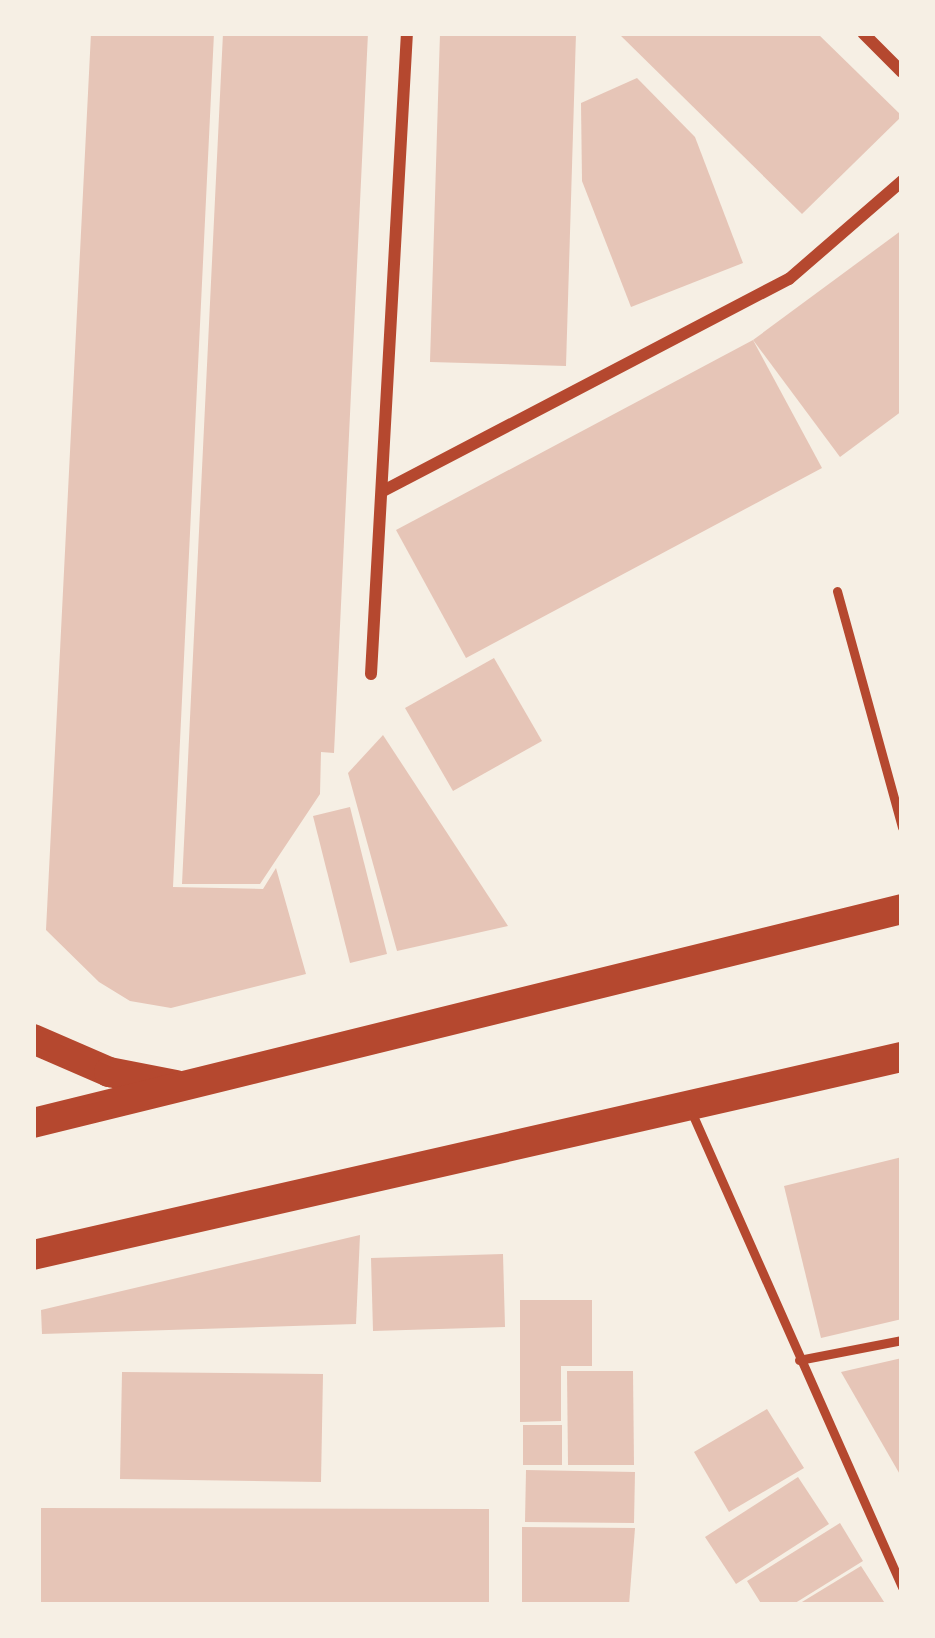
<!DOCTYPE html>
<style>
body{margin:0}
#map{position:relative;width:935px;height:1638px;overflow:hidden;background:#f6efe4;font-family:"DM Sans",sans-serif}
div>[style]{position:absolute}
[style*='--x']{left:calc(var(--x)*1px);top:calc(var(--y)*1px);width:calc(var(--w)*1px);rotate:calc(var(--a)*1deg)}
.building>*{inset:0;background:#e6c5b7}
.service>*{height:9px;margin:-4.5px;padding:0 4.5px;transform-origin:4.5px;border-radius:4.5px;background:#b5482f}
.minor>*{height:12px;margin:-6px;padding:0 6px;transform-origin:6px;border-radius:6px;background:#b5482f}
.primary>*{height:30px;margin:-15px;padding:0 15px;transform-origin:15px;border-radius:15px;background:#b5482f}
span{translate:-50% -50%;white-space:nowrap;text-align:center;line-height:1.15;-webkit-text-stroke:10px #f6efe4;paint-order:stroke}
.frame{position:absolute;inset:0;border:36px solid #f6efe4;pointer-events:none}
</style>
<div id="map">
<div class="building">
<i style="clip-path:polygon(91px 33px,214px 33px,173px 887px,263px 889px,276px 868px,306px 974px,171px 1008px,130px 1001px,99px 982px,46px 930px)"></i>
<i style="clip-path:polygon(223px 33px,368px 33px,334px 753px,321px 752px,320px 794px,260px 884px,182px 884px)"></i>
<i style="clip-path:polygon(440px 33px,576px 33px,566px 366px,430px 362px)"></i>
<i style="clip-path:polygon(618px 33px,817px 33px,902px 116px,802px 214px)"></i>
<i style="clip-path:polygon(637px 78px,695px 137px,743px 263px,631px 307px,582px 181px,581px 103px)"></i>
<i style="clip-path:polygon(902px 230px,902px 411px,840px 457px,753px 340px)"></i>
<i style="clip-path:polygon(753px 340px,822px 468px,466px 658px,396px 530px)"></i>
<i style="clip-path:polygon(494px 658px,542px 741px,453px 791px,405px 708px)"></i>
<i style="clip-path:polygon(383px 735px,508px 926px,397px 951px,348px 773px)"></i>
<i style="clip-path:polygon(350px 807px,387px 954px,350px 963px,313px 816px)"></i>
<i style="clip-path:polygon(902px 1157px,902px 1319px,821px 1338px,784px 1186px)"></i>
<i style="clip-path:polygon(360px 1235px,356px 1324px,42px 1334px,41px 1310px)"></i>
<i style="clip-path:polygon(503px 1254px,505px 1327px,373px 1331px,371px 1258px)"></i>
<i style="clip-path:polygon(520px 1300px,592px 1300px,592px 1366px,561px 1366px,561px 1421px,520px 1422px)"></i>
<i style="clip-path:polygon(902px 1358px,902px 1478px,841px 1372px)"></i>
<i style="clip-path:polygon(567px 1371px,633px 1371px,634px 1465px,568px 1465px)"></i>
<i style="clip-path:polygon(122px 1372px,323px 1374px,321px 1482px,120px 1479px)"></i>
<i style="clip-path:polygon(767px 1409px,804px 1468px,729px 1512px,694px 1452px)"></i>
<i style="clip-path:polygon(523px 1425px,562px 1425px,562px 1465px,523px 1465px)"></i>
<i style="clip-path:polygon(526px 1470px,635px 1472px,634px 1523px,525px 1522px)"></i>
<i style="clip-path:polygon(798px 1477px,829px 1524px,736px 1584px,705px 1537px)"></i>
<i style="clip-path:polygon(41px 1508px,489px 1509px,489px 1605px,41px 1605px)"></i>
<i style="clip-path:polygon(840px 1523px,863px 1561px,792px 1605px,762px 1605px,747px 1581px)"></i>
<i style="clip-path:polygon(522px 1527px,635px 1528px,629px 1605px,522px 1605px)"></i>
<i style="clip-path:polygon(861px 1566px,886px 1605px,797px 1605px)"></i>
</div>
<div class="service">
<i style="--x:837;--y:591;--w:245;--a:74.6"></i>
<i style="--x:691;--y:1111;--w:521;--a:66.09"></i>
<i style="--x:799;--y:1360;--w:105;--a:-11"></i>
</div>
<div class="minor">
<i style="--x:863;--y:33;--w:55;--a:45"></i>
<i style="--x:383;--y:491;--w:458;--a:-27.6"></i>
<i style="--x:789;--y:279;--w:150;--a:-40.9"></i>
<i style="--x:371;--y:674;--w:642;--a:-86.79"></i>
</div>
<div class="primary">
<i style="--x:33;--y:1039;--w:83;--a:23.5"></i>
<i style="--x:109;--y:1072;--w:68;--a:11"></i>
<i style="--x:33;--y:1123;--w:895;--a:-13.83"></i>
<i style="--x:33;--y:1255;--w:891;--a:-12.84"></i>
</div>
<div class="frame"></div>
</div>
